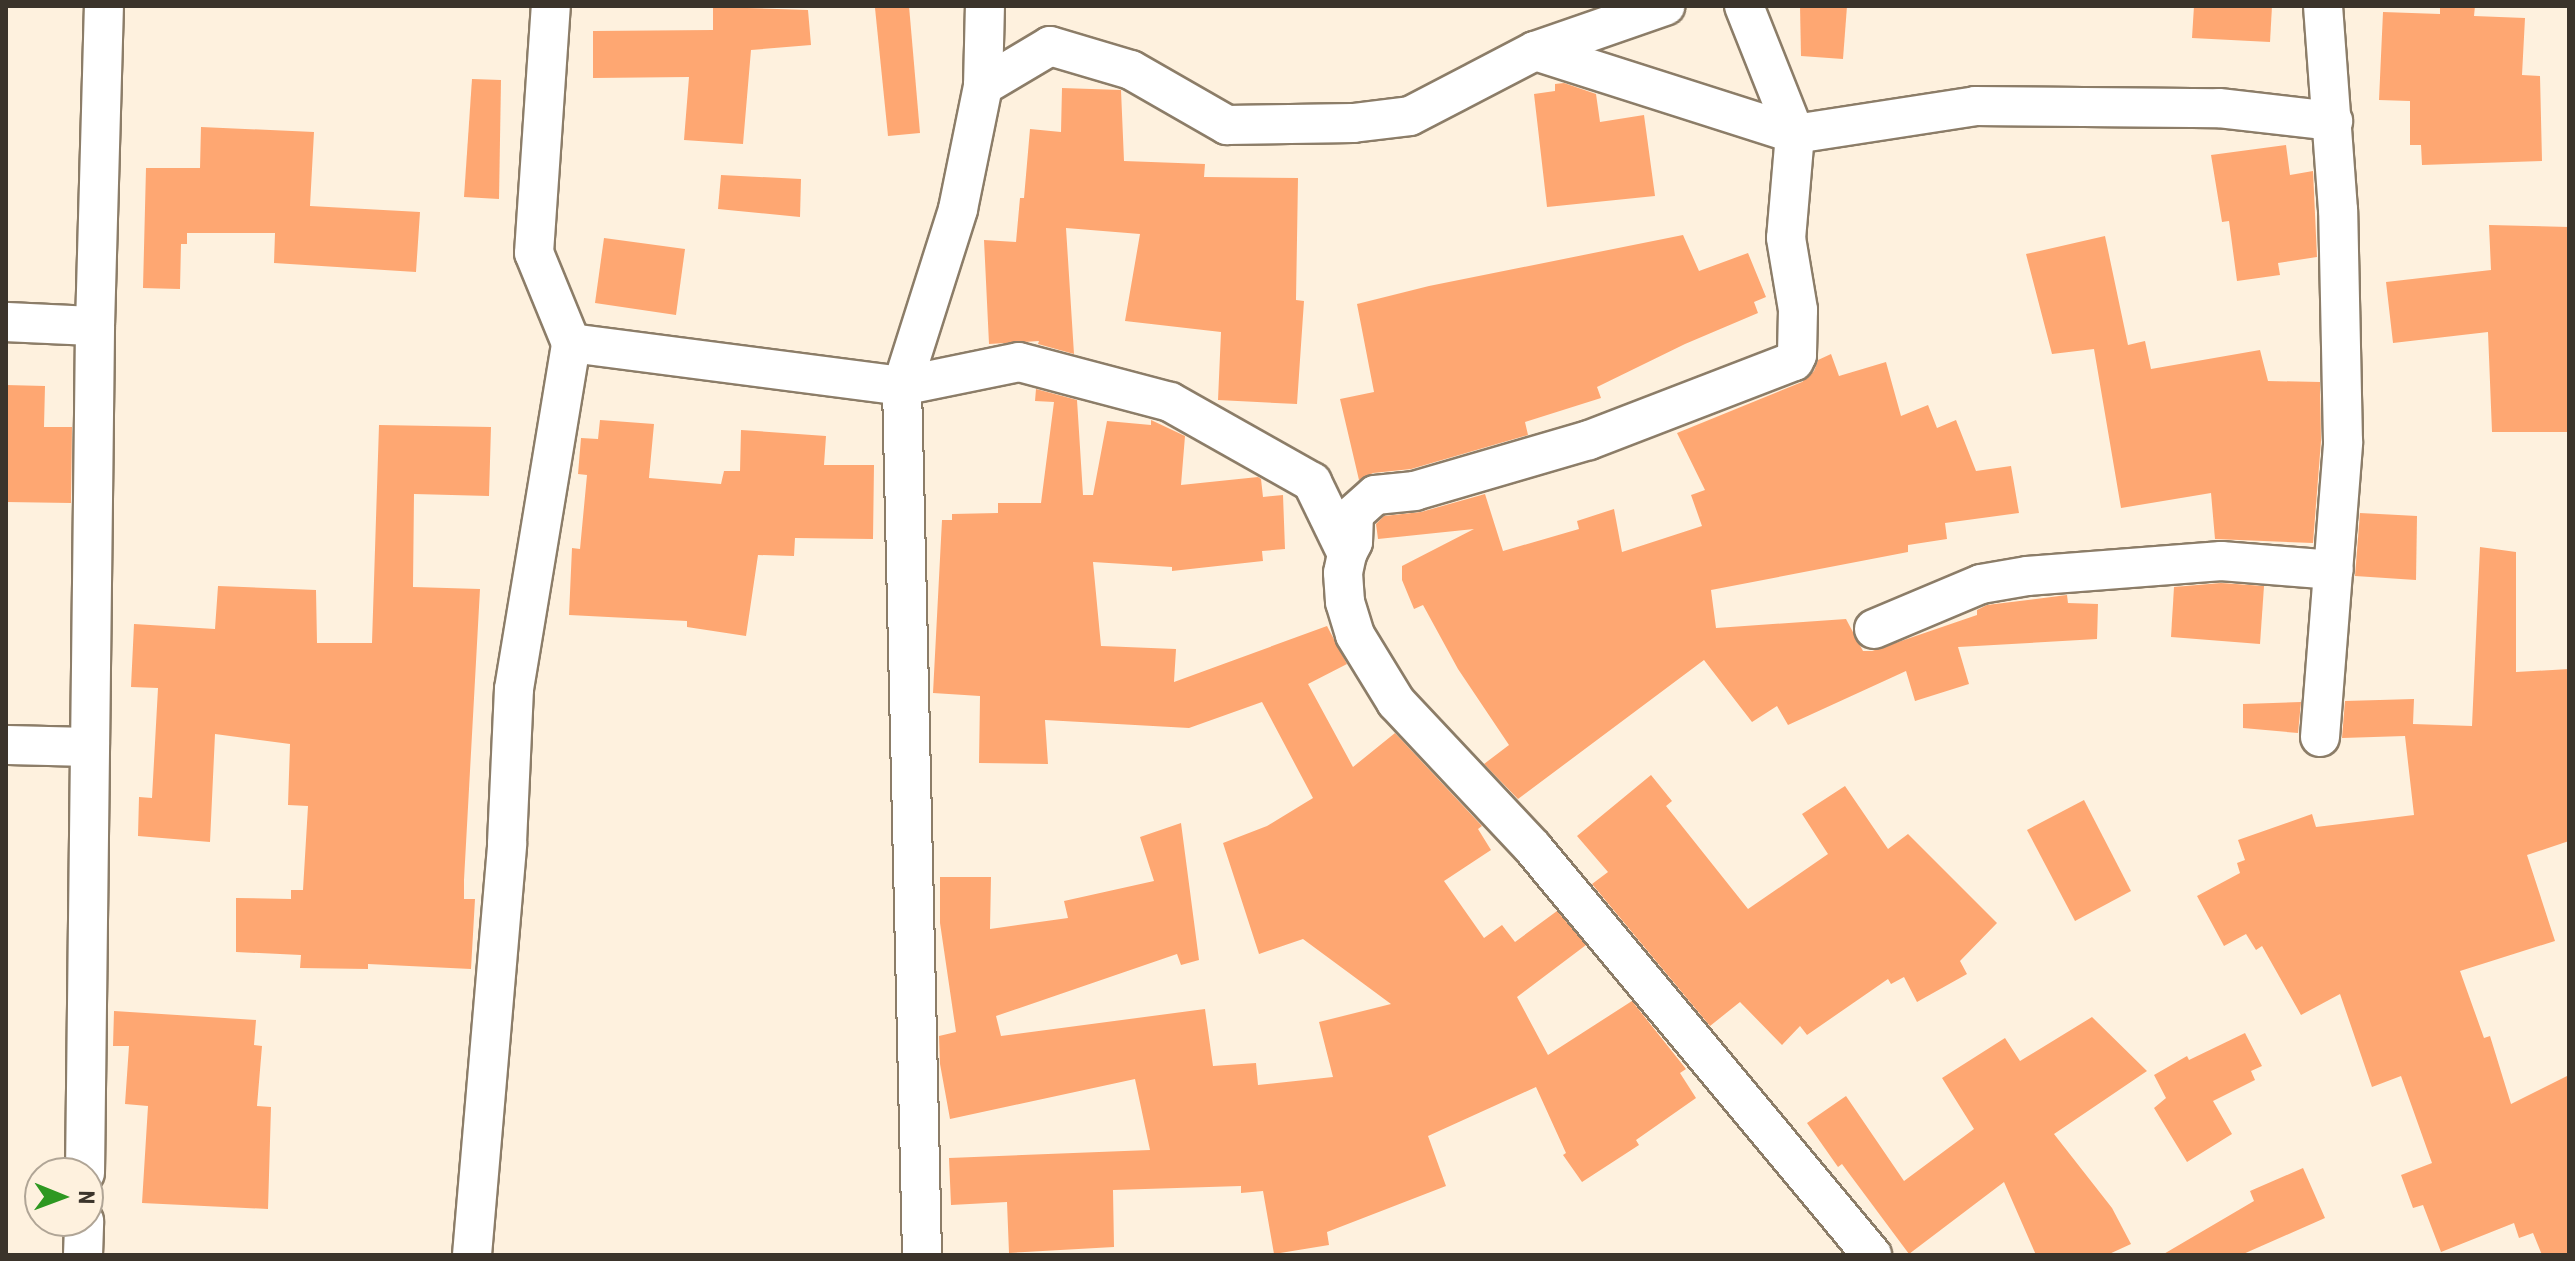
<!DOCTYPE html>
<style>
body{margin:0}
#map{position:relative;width:2575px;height:1261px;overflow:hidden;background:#fef1de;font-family:"Roboto Condensed",sans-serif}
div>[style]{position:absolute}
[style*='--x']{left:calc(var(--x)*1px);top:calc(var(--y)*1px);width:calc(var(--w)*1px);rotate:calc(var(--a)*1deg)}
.building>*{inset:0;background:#fea772}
.roads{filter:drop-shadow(2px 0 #8c7d68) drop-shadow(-2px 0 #8c7d68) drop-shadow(0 2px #8c7d68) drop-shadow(0 -2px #8c7d68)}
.minor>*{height:38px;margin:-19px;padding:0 19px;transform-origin:19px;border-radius:19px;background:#fff}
span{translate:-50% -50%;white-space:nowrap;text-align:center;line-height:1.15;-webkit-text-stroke:8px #fef1de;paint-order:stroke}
.frame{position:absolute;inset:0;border:8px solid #3b342b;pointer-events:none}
.north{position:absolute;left:24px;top:1157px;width:80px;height:80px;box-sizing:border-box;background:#fef1de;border:2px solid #b0a596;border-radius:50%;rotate:91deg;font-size:22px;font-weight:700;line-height:32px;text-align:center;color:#3b342b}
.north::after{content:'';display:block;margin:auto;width:28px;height:36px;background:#2e9821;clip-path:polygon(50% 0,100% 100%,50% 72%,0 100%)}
</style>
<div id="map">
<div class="building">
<i style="clip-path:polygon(909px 6px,920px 133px,888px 136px,875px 8px)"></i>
<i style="clip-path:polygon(1800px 6px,1847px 6px,1843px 59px,1801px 56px)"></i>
<i style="clip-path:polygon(2194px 6px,2272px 6px,2270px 42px,2192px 38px)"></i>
<i style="clip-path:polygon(2440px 6px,2475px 6px,2474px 16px,2525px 18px,2522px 75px,2540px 76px,2542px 161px,2422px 165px,2421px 145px,2410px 145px,2410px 101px,2379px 100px,2383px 12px,2440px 14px)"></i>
<i style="clip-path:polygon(713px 7px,808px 10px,811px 45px,751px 50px,743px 144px,684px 140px,689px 77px,593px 78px,593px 31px,713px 30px)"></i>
<i style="clip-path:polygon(472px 79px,501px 80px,499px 199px,464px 197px)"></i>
<i style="clip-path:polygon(1564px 83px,1596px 94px,1600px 122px,1644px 115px,1655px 196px,1547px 207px,1534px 94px,1555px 91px,1555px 84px)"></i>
<i style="clip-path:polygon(1062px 88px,1121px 90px,1124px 161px,1205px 164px,1204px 177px,1298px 178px,1296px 300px,1304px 301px,1297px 404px,1218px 400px,1221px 332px,1125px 321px,1140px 234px,1066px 228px,1074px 354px,1038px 344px,1039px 341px,989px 344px,984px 240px,1016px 242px,1020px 198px,1024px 198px,1030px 129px,1061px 132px)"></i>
<i style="clip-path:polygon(201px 127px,314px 132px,310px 206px,420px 212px,416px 272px,274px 263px,275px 233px,187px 233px,187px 244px,181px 244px,180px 289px,143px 288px,146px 168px,200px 168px)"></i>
<i style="clip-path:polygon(2286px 145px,2290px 175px,2313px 171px,2317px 257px,2278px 263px,2280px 275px,2237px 281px,2229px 221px,2222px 222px,2211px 155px)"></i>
<i style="clip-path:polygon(721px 175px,801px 179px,800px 217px,718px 209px)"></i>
<i style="clip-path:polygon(2489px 225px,2569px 227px,2569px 432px,2492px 432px,2488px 332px,2393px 343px,2386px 282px,2491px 270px)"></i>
<i style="clip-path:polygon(1683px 235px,1699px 271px,1748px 253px,1766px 297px,1754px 302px,1758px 313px,1685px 344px,1597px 387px,1601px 398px,1525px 422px,1528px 435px,1411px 469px,1373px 473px,1359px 480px,1340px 399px,1374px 392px,1357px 304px,1429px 286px)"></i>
<i style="clip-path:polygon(2105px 236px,2128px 345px,2145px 341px,2151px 369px,2260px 350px,2268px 381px,2320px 382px,2321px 441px,2313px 543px,2215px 539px,2211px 493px,2121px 508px,2094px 349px,2052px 354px,2026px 254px)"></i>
<i style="clip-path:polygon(604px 238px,685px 249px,676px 315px,595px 303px)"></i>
<i style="clip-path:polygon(1831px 354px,1839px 376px,1886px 362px,1901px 416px,1928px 405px,1937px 428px,1956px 420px,1976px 471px,2011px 466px,2019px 513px,1945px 523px,1947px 539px,1908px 545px,1908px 552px,1711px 590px,1716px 628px,1846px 619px,1863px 651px,1872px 651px,1977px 615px,1977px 610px,1987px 605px,2067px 595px,2068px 603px,2098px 604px,2097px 639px,1958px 647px,1969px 684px,1915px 701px,1906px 671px,1788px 725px,1777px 706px,1752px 722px,1704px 660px,1518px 799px,1484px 764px,1509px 745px,1458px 669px,1423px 605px,1414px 609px,1402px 580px,1402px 566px,1474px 529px,1378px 539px,1376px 524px,1384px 516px,1421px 512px,1485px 494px,1503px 551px,1579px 529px,1577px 521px,1614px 509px,1622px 552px,1702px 526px,1691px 495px,1705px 490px,1677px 433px,1802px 382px,1814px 371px,1818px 360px)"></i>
<i style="clip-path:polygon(6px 385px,45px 386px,44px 427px,72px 427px,71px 503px,6px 502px)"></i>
<i style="clip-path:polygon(1036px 389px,1077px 400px,1083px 495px,1093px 495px,1107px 421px,1151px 425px,1151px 420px,1185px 436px,1181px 485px,1258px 477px,1261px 479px,1263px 497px,1283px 495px,1285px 549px,1262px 551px,1263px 561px,1172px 571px,1172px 567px,1093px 562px,1101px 646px,1176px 649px,1174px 682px,1327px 626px,1347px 664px,1308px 684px,1353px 767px,1395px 733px,1482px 826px,1478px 829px,1491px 850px,1444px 881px,1484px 938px,1502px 925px,1515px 942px,1557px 911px,1586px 945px,1517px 997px,1548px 1055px,1632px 1001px,1686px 1069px,1680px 1073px,1696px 1098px,1636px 1140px,1639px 1145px,1582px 1182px,1563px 1155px,1566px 1153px,1536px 1087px,1428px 1136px,1446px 1186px,1327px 1232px,1329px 1245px,1274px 1254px,1263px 1191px,1241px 1193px,1241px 1186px,1113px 1190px,1114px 1247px,1009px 1253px,1007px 1202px,951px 1205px,949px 1158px,1150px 1150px,1135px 1079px,950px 1119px,940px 1064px,939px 1036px,956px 1032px,940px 923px,940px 877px,991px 877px,990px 929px,1068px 918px,1064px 901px,1154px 881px,1140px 837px,1181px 823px,1199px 960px,1181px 965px,1177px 954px,996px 1016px,1001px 1036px,1205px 1009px,1213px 1066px,1256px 1063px,1258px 1085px,1333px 1077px,1319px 1022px,1391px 1004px,1303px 939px,1259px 954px,1223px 843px,1267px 826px,1313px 798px,1262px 702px,1189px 728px,1045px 720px,1048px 764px,979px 763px,980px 696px,933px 693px,942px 520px,952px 520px,952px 514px,998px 513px,998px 503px,1041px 503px,1054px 402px,1035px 401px)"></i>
<i style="clip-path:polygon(600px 420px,654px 424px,649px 478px,721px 484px,724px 471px,740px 471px,741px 430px,826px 436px,824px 465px,874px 465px,873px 539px,795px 538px,794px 556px,758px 555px,746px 636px,687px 627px,687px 621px,569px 615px,572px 548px,580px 549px,587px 475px,578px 474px,581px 438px,598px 439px)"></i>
<i style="clip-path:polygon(379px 425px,491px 427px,489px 496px,414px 494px,413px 587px,480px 589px,464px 880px,464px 899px,475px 899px,471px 969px,368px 964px,368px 969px,300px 968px,301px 955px,236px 952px,236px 898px,291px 899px,291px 890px,303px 890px,308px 806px,288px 805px,290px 744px,215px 734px,210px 842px,138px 836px,139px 797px,152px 798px,158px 688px,131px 687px,134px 624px,215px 629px,218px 586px,316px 590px,317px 643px,372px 643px)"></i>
<i style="clip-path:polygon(2360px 513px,2417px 516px,2416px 580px,2355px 576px)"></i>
<i style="clip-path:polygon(2480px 547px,2516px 552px,2516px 672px,2569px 669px,2569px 841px,2527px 855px,2555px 941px,2460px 971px,2484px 1038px,2490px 1036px,2511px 1104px,2569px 1075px,2569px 1255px,2542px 1255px,2533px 1233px,2519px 1238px,2514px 1223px,2441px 1252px,2423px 1205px,2413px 1208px,2401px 1175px,2432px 1163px,2401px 1076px,2372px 1087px,2340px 994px,2301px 1015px,2262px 946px,2256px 950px,2246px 934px,2224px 946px,2197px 896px,2240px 873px,2237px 863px,2245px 860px,2238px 840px,2312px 814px,2316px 827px,2414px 815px,2405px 736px,2342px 738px,2345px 701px,2414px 699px,2413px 724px,2472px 726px)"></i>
<i style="clip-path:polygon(2221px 583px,2264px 586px,2260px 644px,2171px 637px,2174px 587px)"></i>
<i style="clip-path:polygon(2301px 702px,2298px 733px,2243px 728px,2243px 704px)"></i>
<i style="clip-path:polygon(1651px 775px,1672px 801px,1666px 806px,1748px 909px,1828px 854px,1802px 814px,1845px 786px,1888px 849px,1908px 834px,1997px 923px,1960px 961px,1967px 974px,1917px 1002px,1904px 977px,1891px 984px,1888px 979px,1807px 1035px,1800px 1026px,1782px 1045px,1740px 1002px,1710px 1026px,1592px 884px,1608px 872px,1577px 836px)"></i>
<i style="clip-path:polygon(2084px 800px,2131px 891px,2075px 921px,2027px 830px)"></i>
<i style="clip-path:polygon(114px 1011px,256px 1020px,254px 1045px,262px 1046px,257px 1106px,271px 1107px,268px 1209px,142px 1203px,148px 1106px,125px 1104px,129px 1046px,113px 1046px)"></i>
<i style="clip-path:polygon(2092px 1017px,2147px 1071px,2054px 1134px,2112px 1208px,2131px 1244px,2107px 1255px,2036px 1255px,2004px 1182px,1909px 1254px,1842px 1164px,1838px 1167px,1807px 1123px,1846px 1096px,1904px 1181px,1974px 1129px,1942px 1078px,2005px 1038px,2020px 1061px)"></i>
<i style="clip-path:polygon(2245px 1033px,2262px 1066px,2251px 1071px,2255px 1080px,2213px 1101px,2232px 1134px,2187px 1162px,2154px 1108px,2166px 1098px,2154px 1075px,2187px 1056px,2189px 1060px)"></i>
<i style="clip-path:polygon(2303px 1168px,2325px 1218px,2241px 1255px,2162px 1255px,2254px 1201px,2250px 1191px)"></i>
</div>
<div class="roads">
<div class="minor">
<i style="--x:1744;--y:6;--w:138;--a:68.3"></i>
<i style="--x:1795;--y:134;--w:104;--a:94.9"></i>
<i style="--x:1786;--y:238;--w:73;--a:80.5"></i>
<i style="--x:1798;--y:310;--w:45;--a:91.3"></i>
<i style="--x:1797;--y:355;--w:7;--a:117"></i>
<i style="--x:1794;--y:361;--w:220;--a:158.9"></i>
<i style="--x:1589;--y:440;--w:181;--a:163.7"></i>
<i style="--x:1415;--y:491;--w:40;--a:174.3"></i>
<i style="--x:1375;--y:495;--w:28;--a:138"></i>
<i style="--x:1354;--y:514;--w:28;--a:92"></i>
<i style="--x:1353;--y:542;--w:13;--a:117"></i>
<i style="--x:1347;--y:554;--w:19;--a:102"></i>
<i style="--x:1343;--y:573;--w:29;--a:86"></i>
<i style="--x:1345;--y:602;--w:34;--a:73"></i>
<i style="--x:1355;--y:635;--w:79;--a:58.5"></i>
<i style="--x:1396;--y:702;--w:200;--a:46.8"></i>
<i style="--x:1533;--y:848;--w:530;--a:50.21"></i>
<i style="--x:1535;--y:51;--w:273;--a:17.7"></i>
<i style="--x:1795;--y:134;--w:182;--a:-8.8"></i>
<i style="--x:1975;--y:106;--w:244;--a:0.5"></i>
<i style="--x:2219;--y:108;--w:115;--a:6.5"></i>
<i style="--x:983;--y:86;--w:78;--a:-30.8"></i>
<i style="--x:1050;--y:46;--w:84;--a:16.5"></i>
<i style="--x:1131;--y:70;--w:111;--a:29.8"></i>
<i style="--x:1227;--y:125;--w:126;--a:-0.9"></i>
<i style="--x:1353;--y:123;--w:57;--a:-7"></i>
<i style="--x:1410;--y:116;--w:141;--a:-27.5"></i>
<i style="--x:1535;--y:51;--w:138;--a:-19.1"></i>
<i style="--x:6;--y:322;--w:89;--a:2.6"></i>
<i style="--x:571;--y:343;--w:334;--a:7.4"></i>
<i style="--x:902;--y:386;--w:119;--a:-11.6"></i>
<i style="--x:1019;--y:362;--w:156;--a:14.8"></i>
<i style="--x:1170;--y:402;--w:163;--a:29.4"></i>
<i style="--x:1312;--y:482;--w:80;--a:64.1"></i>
<i style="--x:1874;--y:629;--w:116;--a:-22.8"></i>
<i style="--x:1981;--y:584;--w:47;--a:-9.9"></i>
<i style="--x:2027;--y:576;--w:195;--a:-4.4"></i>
<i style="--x:2221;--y:561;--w:113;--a:4.6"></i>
<i style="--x:2320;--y:737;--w:296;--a:-85.5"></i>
<i style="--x:2343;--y:442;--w:232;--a:-91.2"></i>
<i style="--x:2338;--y:210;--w:205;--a:-94.2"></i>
<i style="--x:6;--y:745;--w:84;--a:1.4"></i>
<i style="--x:85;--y:1173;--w:847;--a:-89.32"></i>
<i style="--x:95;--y:326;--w:320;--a:-88.4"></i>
<i style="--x:83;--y:1255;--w:34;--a:-88"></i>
<i style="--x:472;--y:1255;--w:413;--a:-85.1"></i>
<i style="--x:507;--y:843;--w:154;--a:-87.4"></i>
<i style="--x:514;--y:689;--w:351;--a:-80.6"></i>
<i style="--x:571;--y:343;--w:97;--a:-112.3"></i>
<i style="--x:534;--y:253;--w:248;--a:-86.1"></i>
<i style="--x:922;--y:1255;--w:869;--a:-91.32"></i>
<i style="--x:902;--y:386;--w:186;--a:-72.4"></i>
<i style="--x:958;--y:209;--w:126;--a:-78.5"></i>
<i style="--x:983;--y:86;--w:80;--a:-88.6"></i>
</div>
</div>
<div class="frame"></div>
<div class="north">N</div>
</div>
